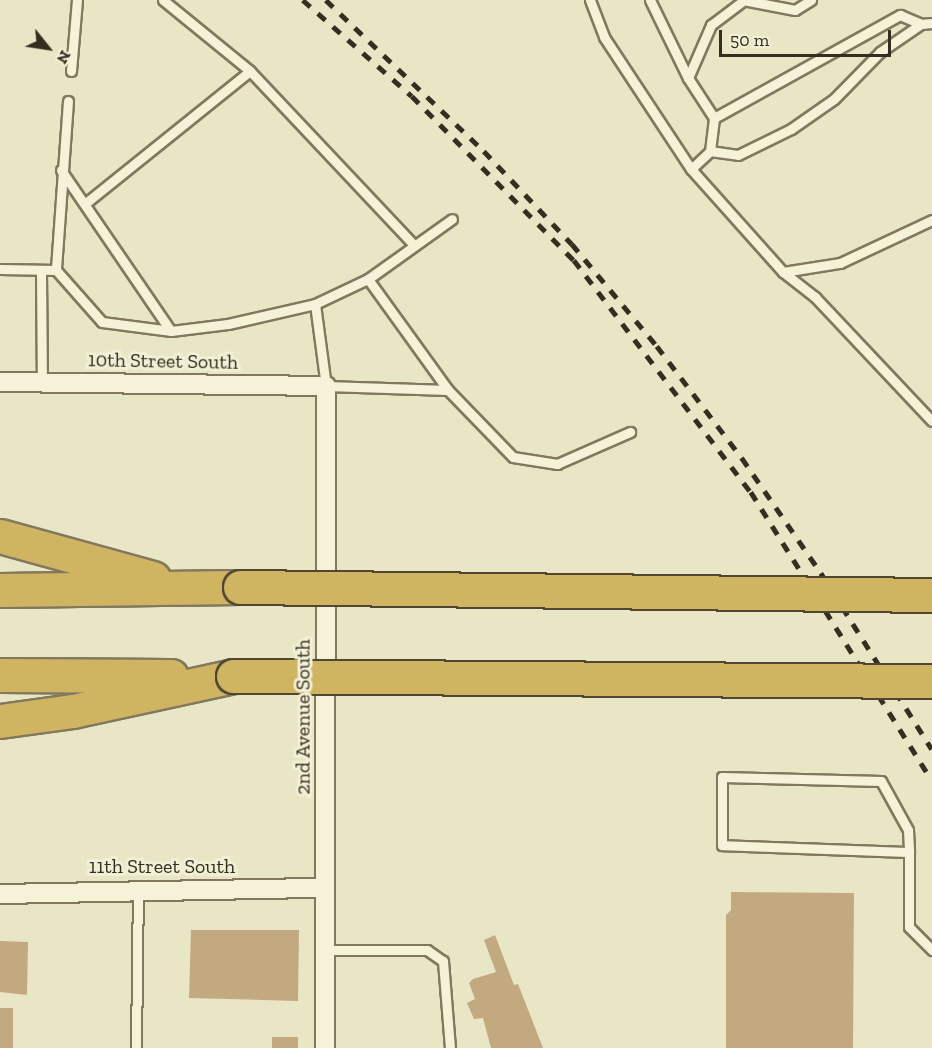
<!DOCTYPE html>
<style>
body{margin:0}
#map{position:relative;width:932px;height:1048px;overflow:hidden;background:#e9e6c6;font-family:"Zilla Slab",serif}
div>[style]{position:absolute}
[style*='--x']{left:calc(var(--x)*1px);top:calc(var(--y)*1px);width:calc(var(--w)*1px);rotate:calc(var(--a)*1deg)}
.building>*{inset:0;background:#c3a980}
.roads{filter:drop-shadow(2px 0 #82785e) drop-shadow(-2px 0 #82785e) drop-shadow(0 2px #82785e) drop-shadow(0 -2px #82785e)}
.lane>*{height:9px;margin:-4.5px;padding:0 4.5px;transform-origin:4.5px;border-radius:4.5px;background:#f5f2d8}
.street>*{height:18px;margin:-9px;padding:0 9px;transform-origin:9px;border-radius:9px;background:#f5f2d8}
.highway>*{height:33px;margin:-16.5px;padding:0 16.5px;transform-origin:16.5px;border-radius:16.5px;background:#cfb461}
.rail>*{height:4.5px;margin-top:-2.25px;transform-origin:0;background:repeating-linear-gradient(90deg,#342e20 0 10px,transparent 0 20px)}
.bridges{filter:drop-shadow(2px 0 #514631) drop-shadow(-2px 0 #514631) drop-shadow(0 2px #514631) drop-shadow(0 -2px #514631)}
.highway-bridge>*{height:33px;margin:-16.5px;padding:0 16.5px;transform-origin:16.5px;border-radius:16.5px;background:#cfb461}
span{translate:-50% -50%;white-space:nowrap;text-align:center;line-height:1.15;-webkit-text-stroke:6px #f1efd5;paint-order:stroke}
.street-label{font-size:20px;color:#342e20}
.north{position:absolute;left:18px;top:18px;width:60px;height:60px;-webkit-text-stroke:4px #f1efd5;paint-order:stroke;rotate:120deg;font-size:16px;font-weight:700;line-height:24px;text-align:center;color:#342e20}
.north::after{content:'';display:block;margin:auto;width:21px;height:27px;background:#342e20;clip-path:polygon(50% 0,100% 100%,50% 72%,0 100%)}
.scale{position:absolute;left:719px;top:30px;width:172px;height:27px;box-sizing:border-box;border:3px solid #342e20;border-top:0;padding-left:8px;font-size:18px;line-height:21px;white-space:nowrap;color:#342e20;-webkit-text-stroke:4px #f1efd5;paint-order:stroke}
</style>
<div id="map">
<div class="building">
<i style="clip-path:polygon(731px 892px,854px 893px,853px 1048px,726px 1048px,726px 915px,731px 910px)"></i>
<i style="clip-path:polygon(191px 930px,299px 930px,298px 1001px,189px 998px)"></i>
<i style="clip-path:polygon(495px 935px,514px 985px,518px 984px,543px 1048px,491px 1048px,483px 1018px,474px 1019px,467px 1003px,475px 999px,469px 983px,473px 979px,496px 972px,484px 940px)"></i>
<i style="clip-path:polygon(0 941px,28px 942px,27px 995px,0 992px)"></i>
<i style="clip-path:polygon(0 1008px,13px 1008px,13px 1048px,0 1048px)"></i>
<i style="clip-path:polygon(272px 1037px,298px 1037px,298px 1048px,272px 1048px)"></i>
</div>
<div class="roads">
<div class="lane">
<i style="--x:163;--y:0;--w:112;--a:39.2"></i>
<i style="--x:590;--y:0;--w:40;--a:69"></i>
<i style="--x:604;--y:37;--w:158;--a:56.6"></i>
<i style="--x:691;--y:169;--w:26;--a:-43"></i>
<i style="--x:710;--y:151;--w:33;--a:-83"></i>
<i style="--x:714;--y:118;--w:48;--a:-123"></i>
<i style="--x:688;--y:78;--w:58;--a:-66.5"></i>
<i style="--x:711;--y:25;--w:39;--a:-37"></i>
<i style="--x:650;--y:0;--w:87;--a:64"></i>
<i style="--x:743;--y:0;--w:53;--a:10.9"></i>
<i style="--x:795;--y:10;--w:19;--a:-32"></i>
<i style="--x:71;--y:71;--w:71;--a:-85.2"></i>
<i style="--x:68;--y:101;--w:169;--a:94.1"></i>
<i style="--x:56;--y:270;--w:69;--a:48.5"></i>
<i style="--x:102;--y:322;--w:70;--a:7.4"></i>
<i style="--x:171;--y:331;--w:57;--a:-7"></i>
<i style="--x:228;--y:324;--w:89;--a:-12.9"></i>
<i style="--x:315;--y:304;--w:59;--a:-25.3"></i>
<i style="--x:714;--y:118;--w:213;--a:-29"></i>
<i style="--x:900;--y:15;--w:23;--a:23"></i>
<i style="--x:921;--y:24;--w:11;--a:-5"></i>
<i style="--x:710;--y:151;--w:28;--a:8"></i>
<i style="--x:738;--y:155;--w:59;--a:-26.1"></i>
<i style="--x:791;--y:129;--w:52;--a:-34.9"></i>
<i style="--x:834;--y:99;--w:66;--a:-45.6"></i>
<i style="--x:880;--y:52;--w:50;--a:-34.3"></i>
<i style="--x:691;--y:169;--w:138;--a:48.2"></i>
<i style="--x:783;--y:272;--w:58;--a:-9"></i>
<i style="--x:840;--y:263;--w:102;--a:-25.1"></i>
<i style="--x:61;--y:170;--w:195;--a:55.7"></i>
<i style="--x:87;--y:202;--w:209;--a:-38.8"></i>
<i style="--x:250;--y:71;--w:239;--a:46.7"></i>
<i style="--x:0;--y:269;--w:56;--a:1"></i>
<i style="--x:783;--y:272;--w:41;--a:38"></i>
<i style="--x:815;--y:297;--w:170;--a:46.7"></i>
<i style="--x:41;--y:273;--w:109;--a:89.5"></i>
<i style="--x:315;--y:304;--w:83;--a:82.4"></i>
<i style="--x:326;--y:386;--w:122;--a:1.9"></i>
<i style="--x:448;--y:390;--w:93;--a:45.9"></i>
<i style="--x:513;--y:457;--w:45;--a:9"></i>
<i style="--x:557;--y:464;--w:80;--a:-23.7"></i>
<i style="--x:448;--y:390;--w:137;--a:-125.8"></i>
<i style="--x:368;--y:279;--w:103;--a:-35.5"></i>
<i style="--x:909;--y:852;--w:187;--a:-177.9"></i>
<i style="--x:722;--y:845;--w:68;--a:-90"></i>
<i style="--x:722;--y:777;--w:159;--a:1.4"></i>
<i style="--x:881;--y:781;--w:56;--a:61.1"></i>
<i style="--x:908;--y:830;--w:22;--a:87"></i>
<i style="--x:909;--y:852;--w:75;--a:90"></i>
<i style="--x:909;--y:927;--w:33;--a:45"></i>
<i style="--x:325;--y:950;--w:102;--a:0"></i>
<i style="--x:427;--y:950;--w:19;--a:35"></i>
<i style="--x:443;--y:961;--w:87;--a:85.4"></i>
<i style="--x:136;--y:1048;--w:159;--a:-89.3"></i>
</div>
<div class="street">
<i style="--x:0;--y:382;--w:326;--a:0.7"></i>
<i style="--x:326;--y:386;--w:662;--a:90.09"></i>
<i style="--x:0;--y:894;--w:325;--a:-1.1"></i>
</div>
<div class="highway">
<i style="--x:0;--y:536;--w:159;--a:15.4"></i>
<i style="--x:0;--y:590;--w:240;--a:-0.7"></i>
<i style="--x:0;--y:675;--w:171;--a:0.3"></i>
<i style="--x:0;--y:721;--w:74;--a:-7.8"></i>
<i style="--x:73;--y:711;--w:164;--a:-12.3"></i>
</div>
</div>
<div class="rail">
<i style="--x:303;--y:0;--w:145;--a:41.4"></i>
<i style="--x:412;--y:96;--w:231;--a:45.4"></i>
<i style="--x:574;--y:260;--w:292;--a:52.7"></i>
<i style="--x:751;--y:492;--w:340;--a:57.9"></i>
<i style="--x:326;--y:0;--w:219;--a:43.7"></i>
<i style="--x:484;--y:151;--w:128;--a:46.6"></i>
<i style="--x:572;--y:244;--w:133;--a:50.2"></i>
<i style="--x:657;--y:346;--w:141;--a:52.8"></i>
<i style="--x:742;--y:458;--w:140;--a:55.5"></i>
<i style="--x:821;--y:573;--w:208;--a:57.8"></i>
</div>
<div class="bridges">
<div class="highway-bridge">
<i style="--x:240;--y:587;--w:692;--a:0.66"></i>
<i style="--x:233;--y:676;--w:699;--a:0.41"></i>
</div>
</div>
<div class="street-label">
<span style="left:163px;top:361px;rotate:1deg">10th Street South</span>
<span style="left:303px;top:717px;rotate:-90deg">2nd Avenue South</span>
<span style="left:162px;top:866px">11th Street South</span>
</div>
<div class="north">N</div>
<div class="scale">50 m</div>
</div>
